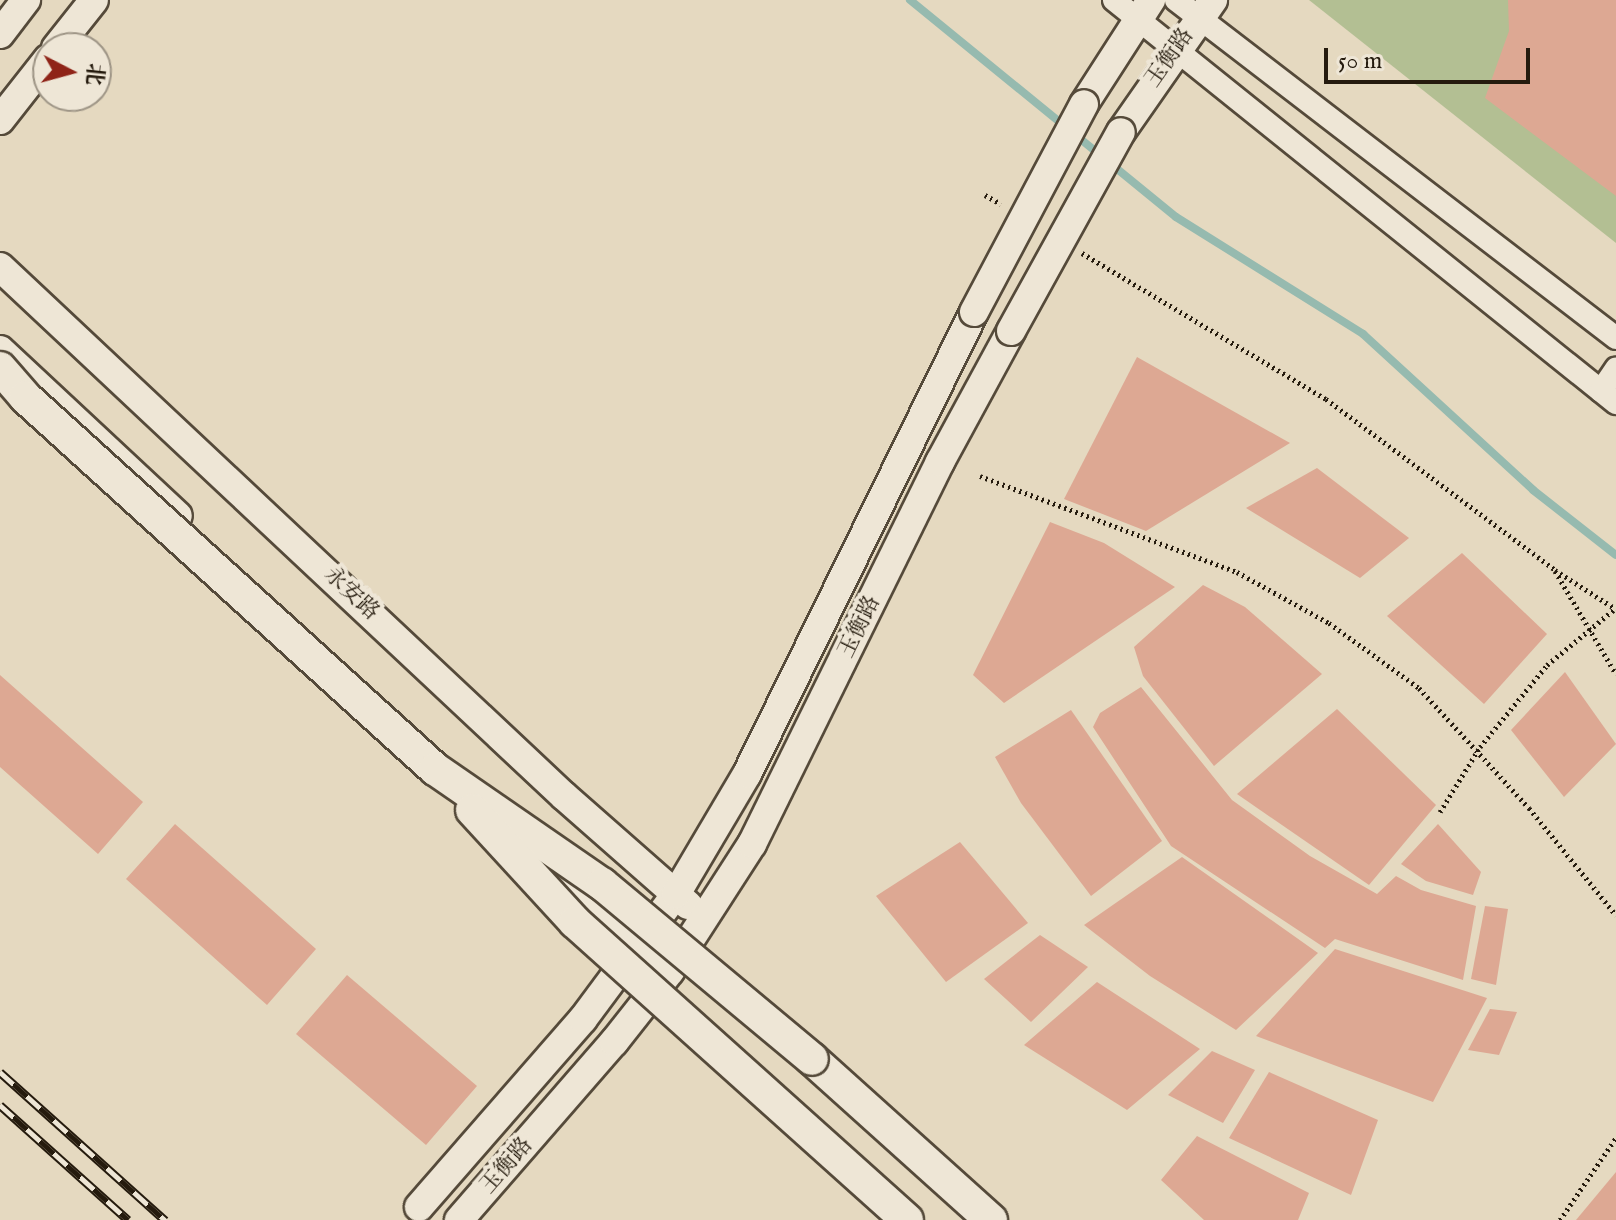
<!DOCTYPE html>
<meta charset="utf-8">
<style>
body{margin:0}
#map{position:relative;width:1616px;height:1220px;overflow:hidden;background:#e5d9c0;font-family:"IM FELL English","Noto Serif SC",serif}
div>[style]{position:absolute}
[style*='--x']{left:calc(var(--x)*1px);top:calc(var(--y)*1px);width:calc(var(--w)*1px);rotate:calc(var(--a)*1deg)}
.green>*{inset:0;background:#b3bf93}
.stream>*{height:8px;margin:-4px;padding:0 4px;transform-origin:4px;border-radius:4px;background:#96baaf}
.building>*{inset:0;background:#dda893}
.path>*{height:5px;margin-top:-2.5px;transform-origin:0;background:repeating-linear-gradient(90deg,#251b0e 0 2px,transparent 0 6px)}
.roads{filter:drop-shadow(2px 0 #554a3a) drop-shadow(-2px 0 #554a3a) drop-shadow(0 2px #554a3a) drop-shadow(0 -2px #554a3a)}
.minor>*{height:22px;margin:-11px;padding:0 11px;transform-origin:11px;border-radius:11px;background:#eee6d6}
.tertiary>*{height:28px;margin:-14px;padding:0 14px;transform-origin:14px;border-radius:14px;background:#eee6d6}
.secondary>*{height:32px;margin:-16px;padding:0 16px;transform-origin:16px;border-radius:16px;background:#eee6d6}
.rail>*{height:9px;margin-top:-4.5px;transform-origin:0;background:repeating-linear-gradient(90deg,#eee6d6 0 18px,#251b0e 0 36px);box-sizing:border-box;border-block:2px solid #251b0e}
.path-bridge>*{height:5px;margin-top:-2.5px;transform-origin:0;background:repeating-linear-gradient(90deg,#251b0e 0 2px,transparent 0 6px)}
.bridges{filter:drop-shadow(2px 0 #554a3a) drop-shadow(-2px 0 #554a3a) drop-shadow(0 2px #554a3a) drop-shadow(0 -2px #554a3a)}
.tertiary-bridge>*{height:28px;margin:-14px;padding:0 14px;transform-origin:14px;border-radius:14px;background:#eee6d6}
.secondary-bridge>*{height:32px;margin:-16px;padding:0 16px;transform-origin:16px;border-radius:16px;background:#eee6d6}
span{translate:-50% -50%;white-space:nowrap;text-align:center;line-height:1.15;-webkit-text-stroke:8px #eee6d6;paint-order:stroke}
.street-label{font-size:22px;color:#251b0e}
.north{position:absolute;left:32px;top:32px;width:80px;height:80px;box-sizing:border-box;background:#eee6d6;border:2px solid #9e9586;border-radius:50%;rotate:96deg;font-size:22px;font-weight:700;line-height:32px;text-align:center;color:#251b0e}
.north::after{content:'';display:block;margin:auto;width:28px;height:36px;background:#8f2418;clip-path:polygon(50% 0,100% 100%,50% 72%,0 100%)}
.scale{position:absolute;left:1324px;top:48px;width:206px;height:36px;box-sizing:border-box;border:4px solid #251b0e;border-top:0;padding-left:10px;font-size:24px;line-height:28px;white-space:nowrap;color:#251b0e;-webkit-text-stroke:6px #eee6d6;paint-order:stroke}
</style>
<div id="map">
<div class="green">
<i style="clip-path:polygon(1309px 0,1616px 0,1616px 243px)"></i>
</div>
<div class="stream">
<i style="--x:910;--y:0;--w:343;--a:39.2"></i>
<i style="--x:1176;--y:217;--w:221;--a:32"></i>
<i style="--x:1363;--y:334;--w:231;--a:42.5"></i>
<i style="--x:1533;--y:490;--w:105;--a:38.1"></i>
</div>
<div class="building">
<i style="clip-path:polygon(1508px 0,1616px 0,1616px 196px,1485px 98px,1509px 31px)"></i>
<i style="clip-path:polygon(1137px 357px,1290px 443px,1146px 531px,1064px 499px)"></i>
<i style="clip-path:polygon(1317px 468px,1409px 538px,1360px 578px,1246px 508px)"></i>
<i style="clip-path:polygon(1050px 522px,1104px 543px,1175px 587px,1004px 703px,973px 675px)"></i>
<i style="clip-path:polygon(1462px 553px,1547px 634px,1484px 704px,1387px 616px)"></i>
<i style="clip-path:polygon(1203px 585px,1245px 607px,1322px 674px,1214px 766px,1143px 676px,1134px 647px)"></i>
<i style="clip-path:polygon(1565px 672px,1616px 744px,1564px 797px,1511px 730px)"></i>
<i style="clip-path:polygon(0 675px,143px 802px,98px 854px,0 767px)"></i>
<i style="clip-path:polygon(1141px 687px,1232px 800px,1310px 856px,1377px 894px,1396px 876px,1421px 890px,1476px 906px,1463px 980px,1335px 939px,1325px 948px,1171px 846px,1093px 727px,1100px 713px)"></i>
<i style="clip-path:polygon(1337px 709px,1436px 805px,1369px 885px,1237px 794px)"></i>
<i style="clip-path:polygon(1071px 710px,1162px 841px,1091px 896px,1021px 803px,995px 757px)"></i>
<i style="clip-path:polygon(175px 824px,316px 949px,267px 1005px,126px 879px)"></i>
<i style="clip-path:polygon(1438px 824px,1481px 872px,1473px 895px,1426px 881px,1401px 864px)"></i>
<i style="clip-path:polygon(960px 842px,1028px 923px,946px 982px,876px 896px)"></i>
<i style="clip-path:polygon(1182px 857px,1318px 953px,1236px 1030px,1150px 976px,1084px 925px)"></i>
<i style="clip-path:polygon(1485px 906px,1508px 909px,1496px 985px,1471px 979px)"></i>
<i style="clip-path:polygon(1040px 935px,1088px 967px,1031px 1022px,984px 979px)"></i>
<i style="clip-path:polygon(1335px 949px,1487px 998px,1433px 1102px,1256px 1036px)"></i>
<i style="clip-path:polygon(347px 975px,477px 1086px,426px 1145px,296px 1034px)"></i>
<i style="clip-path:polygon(1097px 982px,1200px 1049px,1127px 1110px,1024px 1045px)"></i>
<i style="clip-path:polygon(1490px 1009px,1517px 1012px,1499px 1055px,1468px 1050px)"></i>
<i style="clip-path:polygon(1212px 1051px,1255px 1070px,1223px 1123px,1168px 1095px)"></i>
<i style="clip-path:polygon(1269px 1072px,1378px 1120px,1351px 1195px,1229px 1138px)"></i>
<i style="clip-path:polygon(1197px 1136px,1309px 1193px,1298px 1220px,1204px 1220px,1161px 1180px)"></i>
<i style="clip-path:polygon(1616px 1172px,1616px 1220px,1576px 1220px)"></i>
</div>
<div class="path">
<i style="--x:985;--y:195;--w:18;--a:29"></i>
<i style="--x:1082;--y:253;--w:284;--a:30.9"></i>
<i style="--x:1326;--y:399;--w:286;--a:36.7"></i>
<i style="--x:1555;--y:570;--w:72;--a:32.6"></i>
<i style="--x:980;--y:476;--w:274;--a:20.5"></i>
<i style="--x:1237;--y:572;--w:105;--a:29"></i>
<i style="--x:1329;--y:623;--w:111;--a:35.8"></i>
<i style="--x:1419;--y:688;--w:163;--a:47.5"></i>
<i style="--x:1529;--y:808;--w:138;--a:50.9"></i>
<i style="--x:1555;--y:571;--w:120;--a:59.4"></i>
<i style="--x:1560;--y:1220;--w:99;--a:-55.7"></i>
</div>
<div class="roads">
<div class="minor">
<i style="--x:1114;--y:0;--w:644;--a:38.76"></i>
<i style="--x:1176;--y:0;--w:555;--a:37.53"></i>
<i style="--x:1601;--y:391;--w:27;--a:-56"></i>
</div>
<div class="tertiary">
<i style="--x:0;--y:34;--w:43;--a:-52.6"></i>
<i style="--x:56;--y:48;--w:61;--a:-51.6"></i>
<i style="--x:1084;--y:104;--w:124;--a:-57.2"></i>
<i style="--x:0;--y:120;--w:78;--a:-51.8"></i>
<i style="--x:1121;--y:132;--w:161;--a:-55.1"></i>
<i style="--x:0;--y:267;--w:773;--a:43.17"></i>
<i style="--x:564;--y:796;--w:165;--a:41.3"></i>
<i style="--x:0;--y:350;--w:243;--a:43"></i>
<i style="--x:531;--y:849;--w:167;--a:41.3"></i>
<i style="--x:419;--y:1207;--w:249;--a:-48.9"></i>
<i style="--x:583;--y:1019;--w:156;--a:-53.4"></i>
<i style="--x:676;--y:894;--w:139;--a:-59.4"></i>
<i style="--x:747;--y:774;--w:515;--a:-63.83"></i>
<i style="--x:459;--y:1220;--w:236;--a:-49"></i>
<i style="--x:614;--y:1042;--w:90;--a:-51.7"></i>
<i style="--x:670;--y:971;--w:151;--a:-57.2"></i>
<i style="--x:752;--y:844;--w:426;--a:-63.8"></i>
<i style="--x:940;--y:462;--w:149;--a:-61.5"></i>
</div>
<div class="secondary">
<i style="--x:812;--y:1059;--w:241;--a:42"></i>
</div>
</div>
<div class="rail">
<i style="--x:0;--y:1072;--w:222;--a:41.9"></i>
<i style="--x:0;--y:1105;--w:172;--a:41.9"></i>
</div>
<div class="path-bridge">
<i style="--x:1440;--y:812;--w:76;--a:-58.4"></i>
<i style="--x:1480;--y:747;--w:106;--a:-50.7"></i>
<i style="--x:1547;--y:665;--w:89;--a:-39.6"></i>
</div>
<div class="bridges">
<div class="tertiary-bridge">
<i style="--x:974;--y:312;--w:235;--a:-62.1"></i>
<i style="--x:1011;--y:331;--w:227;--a:-61.1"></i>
</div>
<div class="secondary-bridge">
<i style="--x:0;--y:368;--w:38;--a:49"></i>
<i style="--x:25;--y:397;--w:554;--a:42.22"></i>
<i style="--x:435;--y:769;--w:203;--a:34.6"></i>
<i style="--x:602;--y:884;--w:273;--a:39.8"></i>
<i style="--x:472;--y:810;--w:152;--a:47.4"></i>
<i style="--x:575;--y:922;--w:446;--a:41.9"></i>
</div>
</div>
<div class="street-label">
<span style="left:1170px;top:58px;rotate:-55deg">玉衡路</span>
<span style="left:351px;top:594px;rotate:43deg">永安路</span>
<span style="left:860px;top:627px;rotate:-64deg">玉衡路</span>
<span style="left:507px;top:1166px;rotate:-49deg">玉衡路</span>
</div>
<div class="north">北</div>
<div class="scale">50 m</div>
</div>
